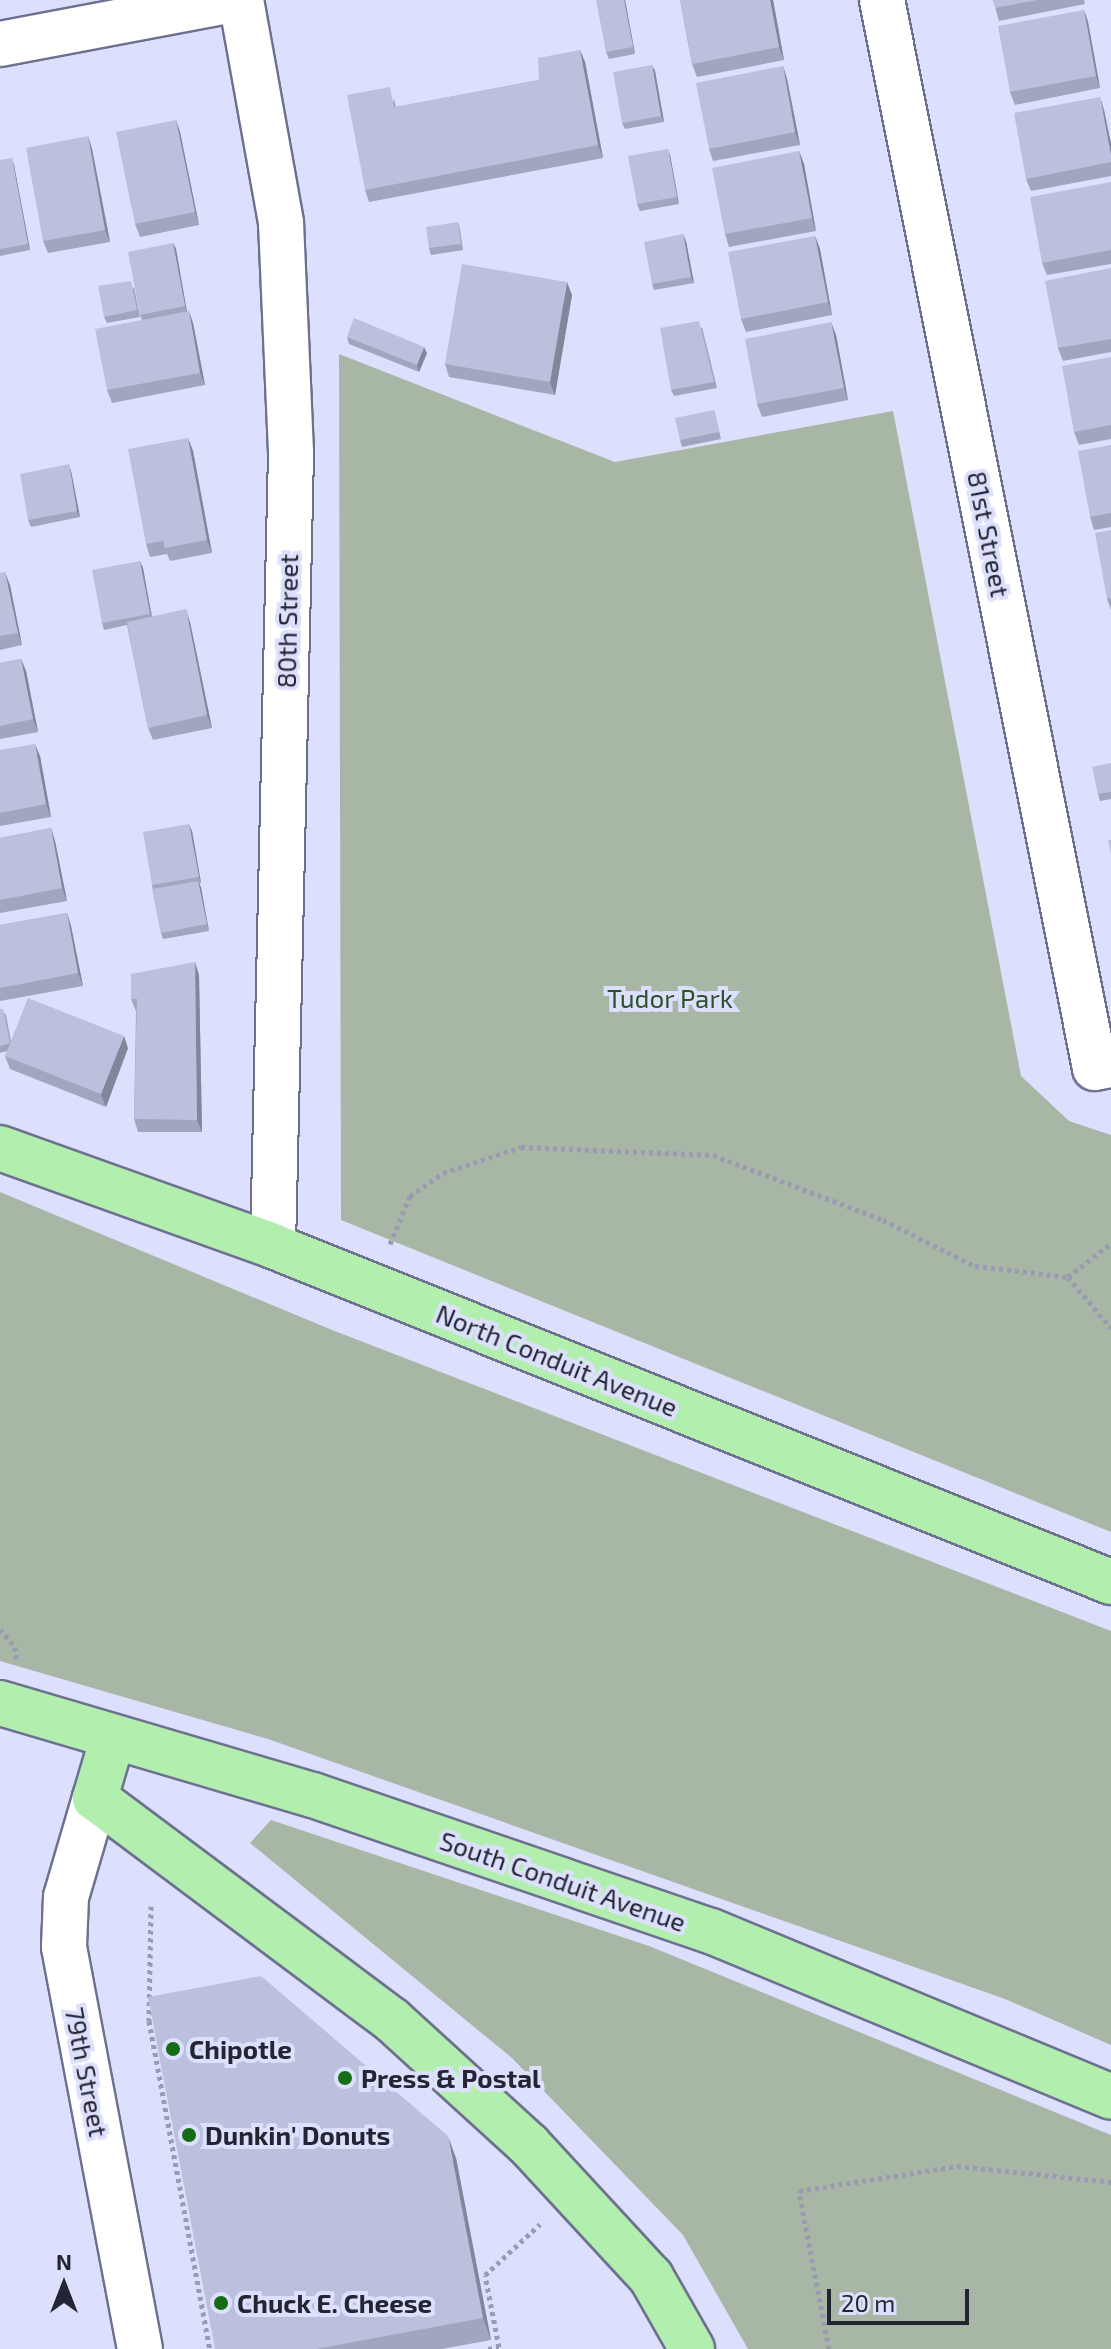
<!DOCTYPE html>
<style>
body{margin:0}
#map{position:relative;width:1111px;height:2349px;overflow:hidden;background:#dce0fc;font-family:"Exo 2",sans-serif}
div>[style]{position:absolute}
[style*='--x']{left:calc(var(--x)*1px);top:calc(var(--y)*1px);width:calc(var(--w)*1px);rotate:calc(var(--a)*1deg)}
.green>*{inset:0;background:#a7b6a5}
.path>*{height:5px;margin-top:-2.5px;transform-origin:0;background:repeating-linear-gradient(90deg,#989bb1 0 4px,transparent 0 8px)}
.roads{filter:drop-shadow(2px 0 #6d718f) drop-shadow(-2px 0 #6d718f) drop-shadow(0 2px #6d718f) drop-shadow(0 -2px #6d718f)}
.minor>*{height:44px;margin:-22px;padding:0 22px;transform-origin:22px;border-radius:22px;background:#fff}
.major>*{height:44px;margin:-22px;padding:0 22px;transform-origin:22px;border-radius:22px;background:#b2efaf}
.wall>*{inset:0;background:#a1a5be}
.shaded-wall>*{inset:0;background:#83869b}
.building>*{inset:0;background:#bbc0dd}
.dots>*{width:22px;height:22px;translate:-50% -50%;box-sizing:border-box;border:4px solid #dce0fc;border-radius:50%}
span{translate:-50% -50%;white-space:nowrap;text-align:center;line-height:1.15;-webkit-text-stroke:8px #dce0fc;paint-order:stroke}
.street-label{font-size:26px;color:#242532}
.park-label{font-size:26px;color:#2e502c}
.poi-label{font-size:26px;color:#242532;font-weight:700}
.left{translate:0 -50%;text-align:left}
.north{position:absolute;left:24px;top:2245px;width:80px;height:80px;-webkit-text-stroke:6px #dce0fc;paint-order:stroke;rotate:0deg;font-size:22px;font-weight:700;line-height:32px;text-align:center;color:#242532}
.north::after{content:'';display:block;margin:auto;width:28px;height:36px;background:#242532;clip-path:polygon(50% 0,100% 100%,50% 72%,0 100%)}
.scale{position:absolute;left:827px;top:2289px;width:142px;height:36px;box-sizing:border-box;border:4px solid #242532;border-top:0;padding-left:10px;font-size:24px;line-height:28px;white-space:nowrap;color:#242532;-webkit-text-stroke:6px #dce0fc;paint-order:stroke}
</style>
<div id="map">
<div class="green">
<i style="clip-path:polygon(339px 354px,615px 462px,893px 411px,1021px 1076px,1069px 1121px,1111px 1135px,1111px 1532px,341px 1220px)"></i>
<i style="clip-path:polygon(0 1192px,332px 1330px,1111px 1631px,1111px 2045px,1005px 1999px,268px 1739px,0 1661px)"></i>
<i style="clip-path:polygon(271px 1820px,649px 1946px,1111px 2135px,1111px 2349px,748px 2349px,683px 2235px,512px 2058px,250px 1843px)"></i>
</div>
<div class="path">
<i style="--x:390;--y:1244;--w:52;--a:-67.4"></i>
<i style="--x:410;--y:1196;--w:40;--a:-34.9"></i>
<i style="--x:443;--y:1173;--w:82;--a:-18.4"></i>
<i style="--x:521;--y:1147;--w:192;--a:2.4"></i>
<i style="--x:713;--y:1155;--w:182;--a:20.9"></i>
<i style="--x:883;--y:1220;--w:103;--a:26.6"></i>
<i style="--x:975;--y:1266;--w:94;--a:6.7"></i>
<i style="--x:1068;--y:1277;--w:67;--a:49.9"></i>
<i style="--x:1068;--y:1277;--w:55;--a:-38.3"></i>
<i style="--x:0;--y:1629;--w:23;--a:50"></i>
<i style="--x:15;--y:1647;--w:12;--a:85"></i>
<i style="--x:151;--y:1906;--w:115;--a:91"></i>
<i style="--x:149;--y:2021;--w:334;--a:79.5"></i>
<i style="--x:488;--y:2349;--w:11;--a:-10"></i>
<i style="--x:499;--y:2347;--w:73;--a:-101"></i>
<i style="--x:485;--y:2275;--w:75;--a:-42.8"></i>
<i style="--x:829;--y:2349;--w:161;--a:-100.8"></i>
<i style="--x:799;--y:2191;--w:160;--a:-9"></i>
<i style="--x:957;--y:2166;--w:155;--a:5.9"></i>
</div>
<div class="roads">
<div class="minor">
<i style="--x:241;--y:0;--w:227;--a:79.8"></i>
<i style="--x:281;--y:223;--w:230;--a:87.5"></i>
<i style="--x:291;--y:453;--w:793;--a:91.3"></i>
<i style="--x:882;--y:0;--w:1089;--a:78.72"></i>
<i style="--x:1095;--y:1068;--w:16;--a:-11"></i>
<i style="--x:0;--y:44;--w:236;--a:-10.7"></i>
<i style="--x:95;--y:1798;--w:103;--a:106.3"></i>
<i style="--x:66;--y:1897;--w:50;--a:92.3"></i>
<i style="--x:64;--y:1947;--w:409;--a:79.3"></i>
</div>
<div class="major">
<i style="--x:0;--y:1148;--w:290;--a:19.7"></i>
<i style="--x:273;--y:1246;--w:903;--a:21.85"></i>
<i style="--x:0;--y:1703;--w:326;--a:16.4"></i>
<i style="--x:313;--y:1795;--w:421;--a:18.9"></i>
<i style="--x:711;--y:1931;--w:433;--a:22.5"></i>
<i style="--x:113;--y:1737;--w:64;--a:106.4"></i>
<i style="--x:95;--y:1798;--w:371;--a:36.8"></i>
<i style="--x:392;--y:2020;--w:185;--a:42.4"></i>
<i style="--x:529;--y:2145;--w:180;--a:47.3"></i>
<i style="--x:651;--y:2277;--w:83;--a:60.3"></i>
</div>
</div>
<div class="wall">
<i style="clip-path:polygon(625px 0,635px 54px,609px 59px,606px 52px)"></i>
<i style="clip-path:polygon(680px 0,773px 0,784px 60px,697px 77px,692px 64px)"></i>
<i style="clip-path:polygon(993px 0,1084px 0,1085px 4px,999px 21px)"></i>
<i style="clip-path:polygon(1084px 10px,1088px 22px,1100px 88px,1015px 105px,1010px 92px)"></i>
<i style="clip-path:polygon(580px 50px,585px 62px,603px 158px,369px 202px,365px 190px,394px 99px,396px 107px,539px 80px)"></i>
<i style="clip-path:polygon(783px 66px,787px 79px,800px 145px,713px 161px,709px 149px)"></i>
<i style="clip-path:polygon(655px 71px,664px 122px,625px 129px,622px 123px)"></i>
<i style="clip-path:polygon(1104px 110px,1111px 144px,1111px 176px,1031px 191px,1026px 179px)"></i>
<i style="clip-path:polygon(176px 120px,180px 132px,199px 225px,140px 237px,135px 224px)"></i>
<i style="clip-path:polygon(88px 136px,92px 149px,110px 242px,48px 253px,43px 241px)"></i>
<i style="clip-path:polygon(799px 151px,804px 164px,816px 231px,729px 247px,725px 234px)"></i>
<i style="clip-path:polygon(670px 155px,679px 204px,640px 211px,637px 204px)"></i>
<i style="clip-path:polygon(0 160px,14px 165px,30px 250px,0 256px)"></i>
<i style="clip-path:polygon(1111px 182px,1111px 264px,1047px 275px,1042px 263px)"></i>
<i style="clip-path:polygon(458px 222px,460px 229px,463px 250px,431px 255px,429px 248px)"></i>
<i style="clip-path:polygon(815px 236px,820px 249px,832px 315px,746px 332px,741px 319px)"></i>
<i style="clip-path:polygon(686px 241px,694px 283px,654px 290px,652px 284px)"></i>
<i style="clip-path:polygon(173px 243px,176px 249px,187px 311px,189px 311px,193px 323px,205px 385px,112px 403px,107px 390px,142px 320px,140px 315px)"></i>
<i style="clip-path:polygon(1111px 268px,1111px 352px,1063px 361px,1058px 348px)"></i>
<i style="clip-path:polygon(134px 287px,140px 317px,107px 323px,104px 317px)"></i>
<i style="clip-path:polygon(572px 295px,555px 395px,449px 377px,445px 364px)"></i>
<i style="clip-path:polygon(702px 327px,717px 388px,674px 396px,671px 390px)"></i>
<i style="clip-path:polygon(836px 335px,848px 400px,762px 417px,757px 404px)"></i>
<i style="clip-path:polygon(347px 337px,427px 353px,419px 372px,349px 344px)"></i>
<i style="clip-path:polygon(1111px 357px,1111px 439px,1079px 445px,1074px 432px)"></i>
<i style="clip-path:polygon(714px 410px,721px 439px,682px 447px,680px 440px)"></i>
<i style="clip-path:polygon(188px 438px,193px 451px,212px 553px,170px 561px,167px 554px,150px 557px,146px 544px)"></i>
<i style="clip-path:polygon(1111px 445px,1111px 527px,1094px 530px,1090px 517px)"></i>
<i style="clip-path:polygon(71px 471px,80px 517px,31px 527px,28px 520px)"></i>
<i style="clip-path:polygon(1111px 530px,1111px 610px,1107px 599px)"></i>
<i style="clip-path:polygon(140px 561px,143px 568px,152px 616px,190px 622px,212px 728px,153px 740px,148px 728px,127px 625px,104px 630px,102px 623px)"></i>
<i style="clip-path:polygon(0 573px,10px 585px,22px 645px,0 650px)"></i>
<i style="clip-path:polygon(21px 659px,26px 671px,38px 732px,0 739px,0 663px)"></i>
<i style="clip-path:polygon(0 750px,40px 756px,51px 817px,0 826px)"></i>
<i style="clip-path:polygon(1111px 763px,1111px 799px,1100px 801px,1098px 794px)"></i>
<i style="clip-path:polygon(51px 828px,55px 841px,67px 901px,0 913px,0 838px)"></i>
<i style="clip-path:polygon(192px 831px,201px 883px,199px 884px,209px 931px,163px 939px,161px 933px,152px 885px)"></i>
<i style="clip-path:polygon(67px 913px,71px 926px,83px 986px,0 1001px,0 925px)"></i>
<i style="clip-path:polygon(199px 975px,202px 1132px,138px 1132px,134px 1119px,136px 1011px,131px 999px)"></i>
<i style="clip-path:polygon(0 1009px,6px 1015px,11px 1041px,128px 1048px,106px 1107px,10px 1069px,5px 1056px,7px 1051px,0 1053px)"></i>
<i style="clip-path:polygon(456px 2158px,491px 2340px,442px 2349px,215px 2349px)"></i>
</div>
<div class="shaded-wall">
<i style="clip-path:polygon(624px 0,625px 0,635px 54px,633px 47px)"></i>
<i style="clip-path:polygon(770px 0,773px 0,784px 60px,779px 47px)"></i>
<i style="clip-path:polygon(1084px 10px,1088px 22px,1100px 88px,1096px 76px)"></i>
<i style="clip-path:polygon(580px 50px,585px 62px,603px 158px,598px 145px)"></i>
<i style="clip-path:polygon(652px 65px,655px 71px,664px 122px,661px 116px)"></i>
<i style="clip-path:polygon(783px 66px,787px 79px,800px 145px,795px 132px)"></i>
<i style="clip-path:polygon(1100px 97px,1104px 110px,1111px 144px,1111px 155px)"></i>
<i style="clip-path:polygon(176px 120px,180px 132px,199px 225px,195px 212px)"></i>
<i style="clip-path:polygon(88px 136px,92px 149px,110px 242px,105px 230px)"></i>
<i style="clip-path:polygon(668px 149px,670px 155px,679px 204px,677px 197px)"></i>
<i style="clip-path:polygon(799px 151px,804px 164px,816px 231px,812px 218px)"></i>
<i style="clip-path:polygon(12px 158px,14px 165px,30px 250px,28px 244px)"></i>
<i style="clip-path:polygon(683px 234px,686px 241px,694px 283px,691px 277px)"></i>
<i style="clip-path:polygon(815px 236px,820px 249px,832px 315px,828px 302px)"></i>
<i style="clip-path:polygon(173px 243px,176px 249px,187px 313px,185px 306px)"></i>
<i style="clip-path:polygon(567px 282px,572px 295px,555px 395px,550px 382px)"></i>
<i style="clip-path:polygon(189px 311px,193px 323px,205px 385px,200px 373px)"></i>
<i style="clip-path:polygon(831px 322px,836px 335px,848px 400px,844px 388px)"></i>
<i style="clip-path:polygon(424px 347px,427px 353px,419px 372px,417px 365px)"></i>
<i style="clip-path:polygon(188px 438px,193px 451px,212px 553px,207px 540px)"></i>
<i style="clip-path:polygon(69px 464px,71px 471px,80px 517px,77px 511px)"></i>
<i style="clip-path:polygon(140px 561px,143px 568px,152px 620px,150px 614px)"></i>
<i style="clip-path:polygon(5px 572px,10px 585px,22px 645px,18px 633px)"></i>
<i style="clip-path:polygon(186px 609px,190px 622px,212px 728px,207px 715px)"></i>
<i style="clip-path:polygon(21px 659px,26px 671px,38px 732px,33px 719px)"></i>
<i style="clip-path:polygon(35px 744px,40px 756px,51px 817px,46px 804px)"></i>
<i style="clip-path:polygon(189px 824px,192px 831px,201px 883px,199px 877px)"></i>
<i style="clip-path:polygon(51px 828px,55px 841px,67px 901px,62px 888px)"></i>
<i style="clip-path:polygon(198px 881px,201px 887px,209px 931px,207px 924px)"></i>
<i style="clip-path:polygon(67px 913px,71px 926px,83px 986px,78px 973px)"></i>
<i style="clip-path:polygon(195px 962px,199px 975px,202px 1132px,197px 1120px)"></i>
<i style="clip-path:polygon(124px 1036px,128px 1048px,106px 1107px,101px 1094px)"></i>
<i style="clip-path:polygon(448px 2136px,456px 2158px,491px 2340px,483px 2318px)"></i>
</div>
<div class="building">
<i style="clip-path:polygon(596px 0,624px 0,633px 47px,606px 52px)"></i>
<i style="clip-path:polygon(680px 0,770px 0,779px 47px,692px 64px)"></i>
<i style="clip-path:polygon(993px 0,1037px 0,995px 8px)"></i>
<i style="clip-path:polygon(1084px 10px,1096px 76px,1010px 92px,998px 26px)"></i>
<i style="clip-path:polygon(580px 50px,598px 145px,365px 190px,347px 95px,390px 87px,394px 107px,539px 80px,538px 58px)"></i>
<i style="clip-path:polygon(652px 65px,661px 116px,622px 123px,613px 72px)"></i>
<i style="clip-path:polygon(783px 66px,795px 132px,709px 149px,696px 83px)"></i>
<i style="clip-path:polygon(1100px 97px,1111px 155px,1111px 162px,1026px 179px,1014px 113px)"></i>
<i style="clip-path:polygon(176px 120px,195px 212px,135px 224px,116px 132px)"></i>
<i style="clip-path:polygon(88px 136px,105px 230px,43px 241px,26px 148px)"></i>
<i style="clip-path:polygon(668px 149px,677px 197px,637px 204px,628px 156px)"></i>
<i style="clip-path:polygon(799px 151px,812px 218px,725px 234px,712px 168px)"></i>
<i style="clip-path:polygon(12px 158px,28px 244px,0 249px,0 160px)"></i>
<i style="clip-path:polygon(1111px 182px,1111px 250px,1042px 263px,1030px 197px)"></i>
<i style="clip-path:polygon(458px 222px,461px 244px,429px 248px,426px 227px)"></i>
<i style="clip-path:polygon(683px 234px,691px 277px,652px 284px,644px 242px)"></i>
<i style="clip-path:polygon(815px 236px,828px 302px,741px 319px,728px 252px)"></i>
<i style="clip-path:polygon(173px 243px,185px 306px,140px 315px,128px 252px)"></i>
<i style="clip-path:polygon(462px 264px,567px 282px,550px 382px,445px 364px)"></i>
<i style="clip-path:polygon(1111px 268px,1111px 339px,1058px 348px,1045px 281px)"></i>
<i style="clip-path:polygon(131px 281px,137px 310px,104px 317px,98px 286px)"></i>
<i style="clip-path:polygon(189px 311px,200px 373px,107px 390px,95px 329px)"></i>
<i style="clip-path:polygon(354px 318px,424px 347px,417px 365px,347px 337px)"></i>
<i style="clip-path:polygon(699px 321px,714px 382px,671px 390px,660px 328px)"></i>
<i style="clip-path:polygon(831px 322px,844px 388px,757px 404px,745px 339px)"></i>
<i style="clip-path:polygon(1111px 357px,1111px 425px,1074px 432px,1062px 366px)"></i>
<i style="clip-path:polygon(714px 410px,719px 432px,680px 440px,675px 418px)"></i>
<i style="clip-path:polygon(188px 438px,207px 540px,165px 548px,163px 541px,146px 544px,128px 449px)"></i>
<i style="clip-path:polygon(1111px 445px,1111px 513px,1090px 517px,1078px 451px)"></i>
<i style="clip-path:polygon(69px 464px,77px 511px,28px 520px,20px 474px)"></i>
<i style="clip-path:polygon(1111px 530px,1111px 598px,1107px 599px,1095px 533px)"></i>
<i style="clip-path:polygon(140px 561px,150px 614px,102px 623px,92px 570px)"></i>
<i style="clip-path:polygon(5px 572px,18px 633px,0 636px,0 573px)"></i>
<i style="clip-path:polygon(186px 609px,207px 715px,148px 728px,127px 622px)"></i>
<i style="clip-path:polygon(21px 659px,33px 719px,0 726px,0 663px)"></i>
<i style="clip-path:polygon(35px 744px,46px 804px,0 813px,0 750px)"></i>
<i style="clip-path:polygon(1111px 763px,1111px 792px,1098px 794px,1092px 767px)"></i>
<i style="clip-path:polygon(189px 824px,199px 877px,152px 885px,143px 832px)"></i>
<i style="clip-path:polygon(51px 828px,62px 888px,0 900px,0 838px)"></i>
<i style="clip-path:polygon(1108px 840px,1111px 840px,1111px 855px)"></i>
<i style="clip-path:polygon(198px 881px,207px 924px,161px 933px,152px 889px)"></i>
<i style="clip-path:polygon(67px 913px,78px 973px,0 988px,0 925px)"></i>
<i style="clip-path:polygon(195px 962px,197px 1120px,134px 1119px,137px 999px,131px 999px,131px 974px)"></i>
<i style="clip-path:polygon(28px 998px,124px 1036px,101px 1094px,5px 1056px)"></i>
<i style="clip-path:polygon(0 1009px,3px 1009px,10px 1043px,0 1046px)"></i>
<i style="clip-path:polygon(261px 1976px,448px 2136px,483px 2318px,316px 2349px,215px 2349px,148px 1997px)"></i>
</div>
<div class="dots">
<i style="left:173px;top:2049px;background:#146c14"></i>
<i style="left:345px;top:2078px;background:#146c14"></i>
<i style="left:189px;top:2135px;background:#146c14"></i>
<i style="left:221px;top:2303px;background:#146c14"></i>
</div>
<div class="street-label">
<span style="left:989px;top:534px;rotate:79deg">81st Street</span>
<span style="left:287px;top:621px;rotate:-89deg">80th Street</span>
<span style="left:557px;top:1360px;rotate:22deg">North Conduit Avenue</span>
<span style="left:563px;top:1881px;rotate:19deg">South Conduit Avenue</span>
<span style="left:87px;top:2072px;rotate:79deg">79th Street</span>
</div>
<div class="park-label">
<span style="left:670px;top:998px">Tudor Park</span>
</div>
<div class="poi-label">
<span class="left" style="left:189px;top:2049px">Chipotle</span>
<span class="left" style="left:361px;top:2078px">Press &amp; Postal</span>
<span class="left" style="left:205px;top:2135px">Dunkin' Donuts</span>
<span class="left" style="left:237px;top:2303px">Chuck E. Cheese</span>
</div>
<div class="north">N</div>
<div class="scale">20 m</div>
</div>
